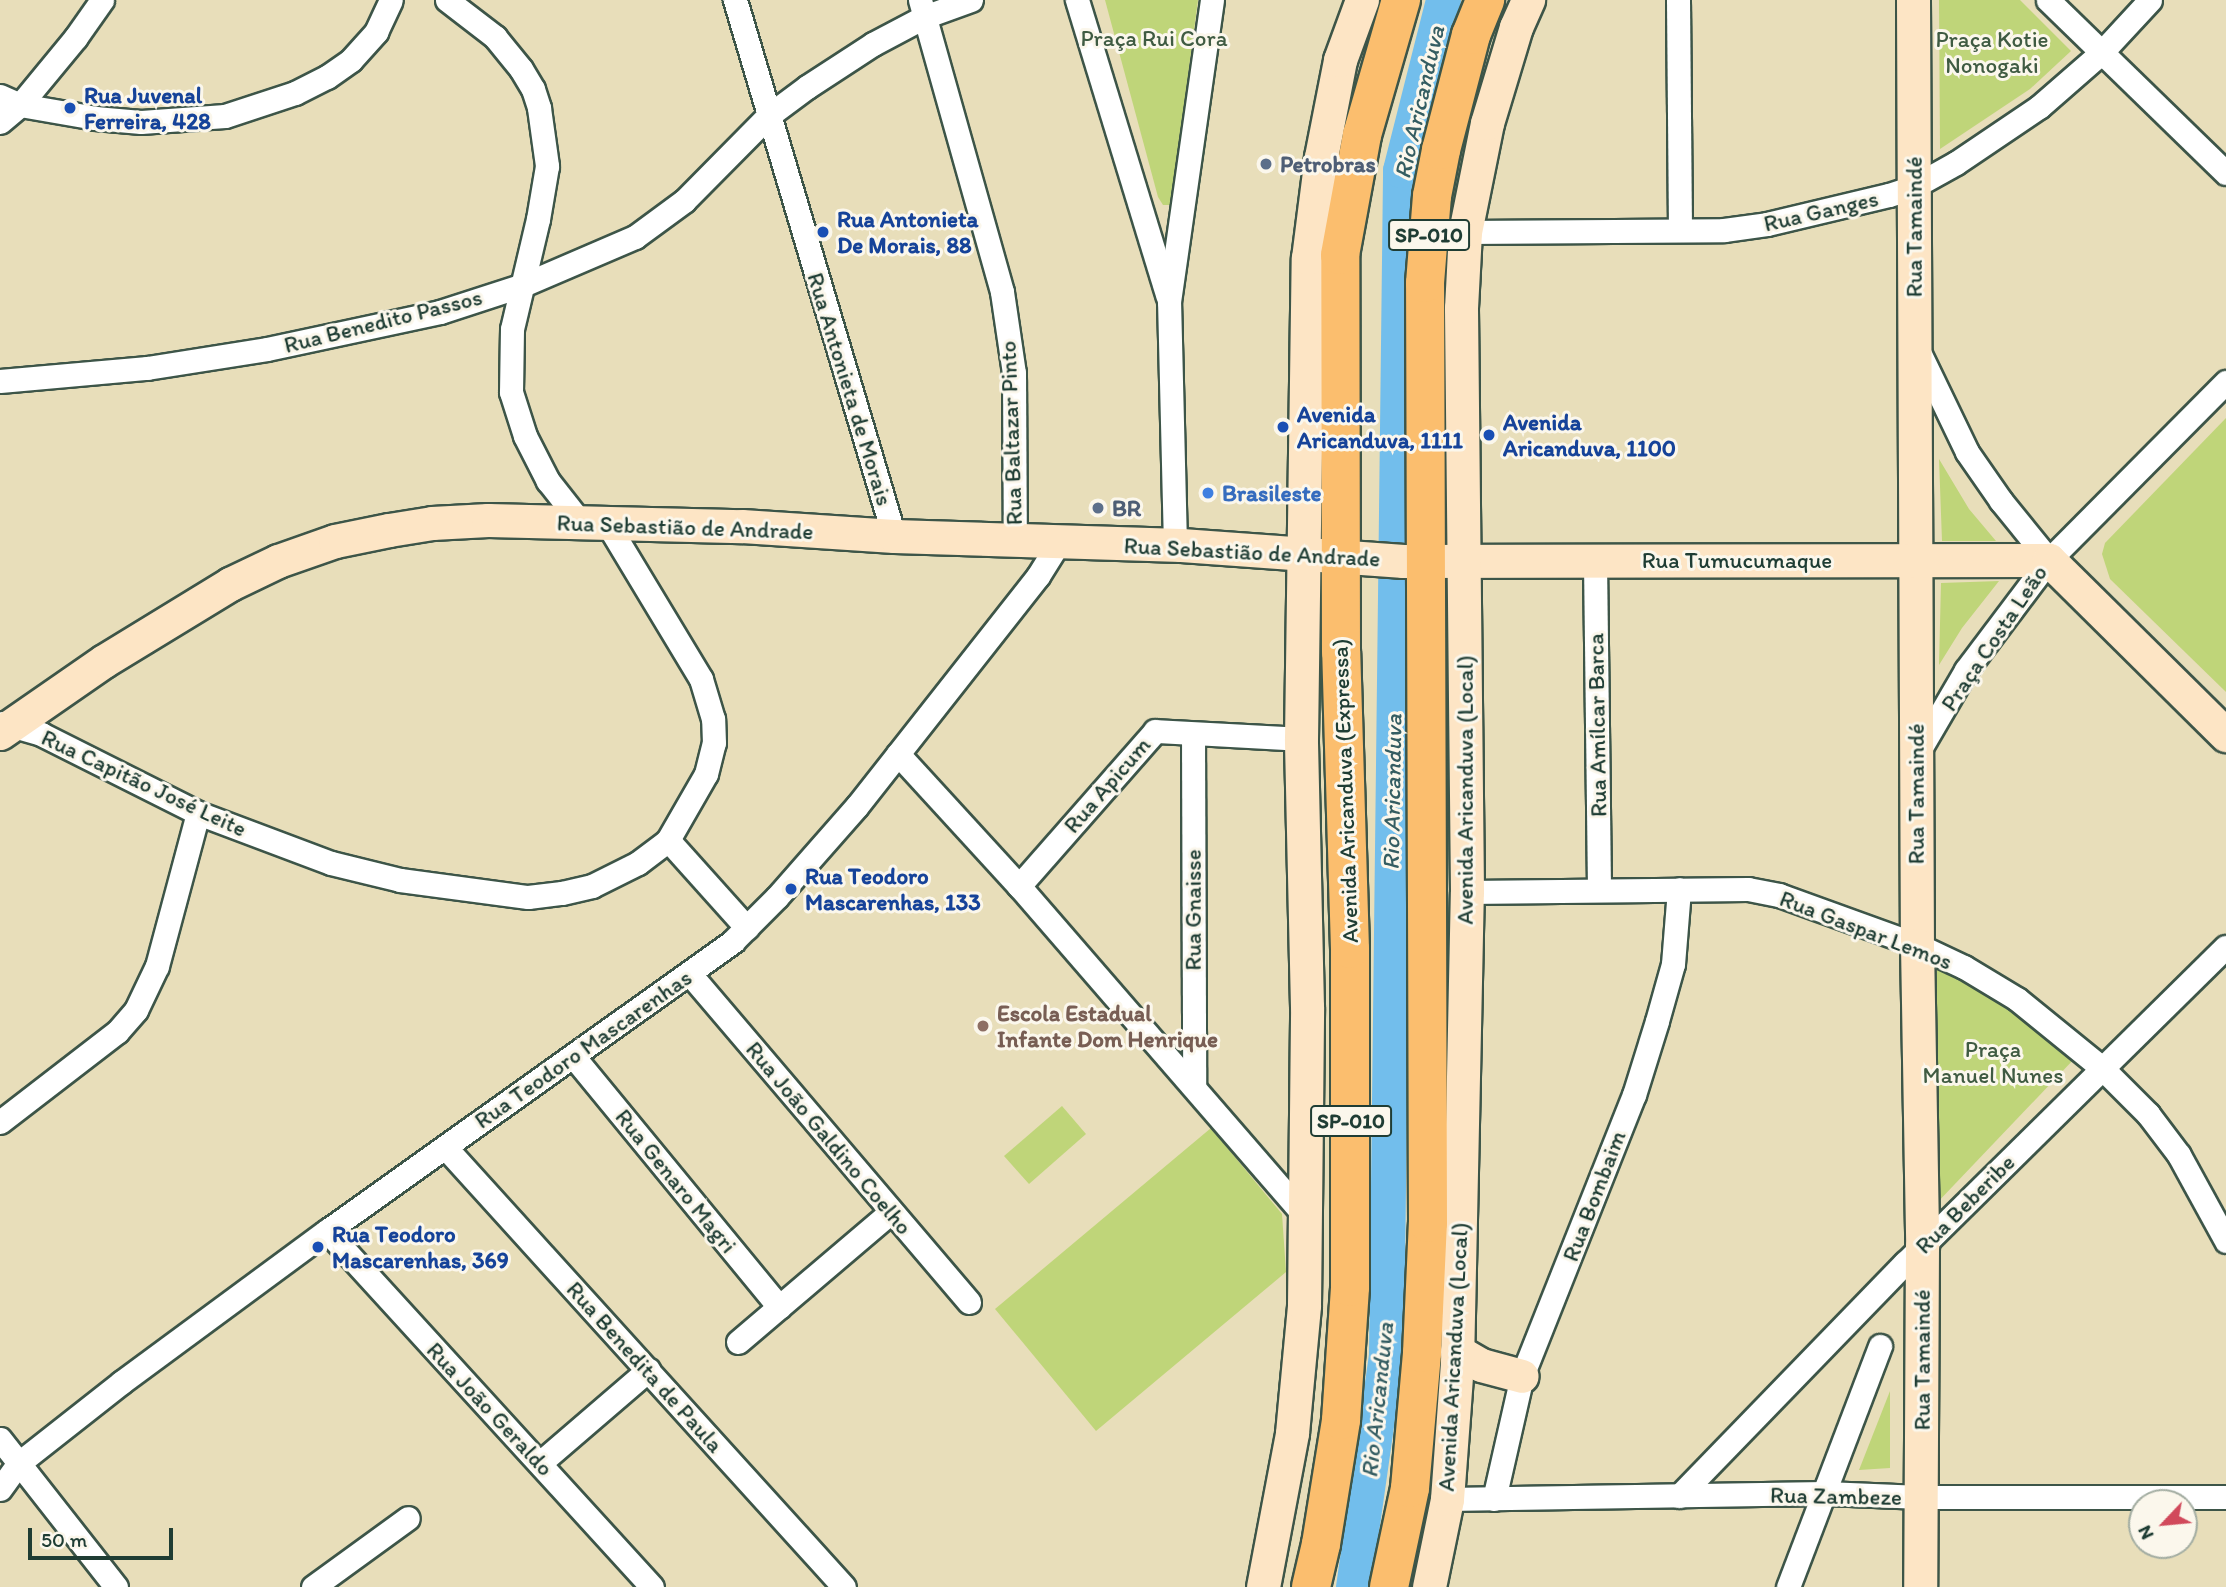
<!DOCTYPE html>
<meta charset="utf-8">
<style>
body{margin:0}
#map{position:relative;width:2226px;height:1587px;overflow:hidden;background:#e8deba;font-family:Itim,sans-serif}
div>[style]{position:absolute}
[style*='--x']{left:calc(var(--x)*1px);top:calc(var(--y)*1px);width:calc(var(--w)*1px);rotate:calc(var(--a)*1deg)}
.green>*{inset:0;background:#bfd579}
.river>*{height:35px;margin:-17.5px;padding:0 17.5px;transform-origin:17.5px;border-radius:17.5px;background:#72beec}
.roads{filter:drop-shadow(2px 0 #3d5548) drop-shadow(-2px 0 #3d5548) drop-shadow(0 2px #3d5548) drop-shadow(0 -2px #3d5548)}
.street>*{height:23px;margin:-11.5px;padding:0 11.5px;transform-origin:11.5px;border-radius:11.5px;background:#fff}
.secondary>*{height:33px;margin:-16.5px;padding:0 16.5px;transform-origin:16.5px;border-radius:16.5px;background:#fde5c5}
.highway>*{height:38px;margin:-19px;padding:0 19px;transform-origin:19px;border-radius:19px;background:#fbbe6e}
.dots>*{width:19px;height:19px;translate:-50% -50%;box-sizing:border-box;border:4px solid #fbf7ec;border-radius:50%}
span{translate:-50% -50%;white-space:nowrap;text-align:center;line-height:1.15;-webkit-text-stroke:6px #fbf7ec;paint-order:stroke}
.shield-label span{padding:2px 5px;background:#fbf7ec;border:2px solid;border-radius:5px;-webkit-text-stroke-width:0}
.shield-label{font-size:21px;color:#1f3d34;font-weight:700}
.park-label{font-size:23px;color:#3f5b42}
.transit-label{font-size:23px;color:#164399;font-weight:700}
.left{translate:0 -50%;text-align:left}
.service-label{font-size:23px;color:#4e5e75;font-weight:700}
.street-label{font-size:23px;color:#1f3d34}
.shop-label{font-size:23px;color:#366cbe;font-weight:700}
.education-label{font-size:23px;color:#785e54;font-weight:700}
.water-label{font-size:24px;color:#345d62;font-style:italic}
.north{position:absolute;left:2128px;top:1489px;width:70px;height:70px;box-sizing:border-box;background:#fbf7ec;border:2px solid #a3ada2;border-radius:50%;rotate:244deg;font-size:19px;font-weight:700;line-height:28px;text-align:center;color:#1f3d34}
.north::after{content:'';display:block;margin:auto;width:24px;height:32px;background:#d1495b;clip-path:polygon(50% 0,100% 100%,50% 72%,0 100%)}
.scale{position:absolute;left:28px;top:1528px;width:145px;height:32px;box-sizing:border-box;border:4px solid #1f3d34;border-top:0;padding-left:9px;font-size:21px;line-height:24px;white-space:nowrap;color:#1f3d34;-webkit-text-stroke:5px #fbf7ec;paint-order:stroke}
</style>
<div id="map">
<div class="green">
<i style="clip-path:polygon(1105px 0,1198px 0,1171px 205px,1163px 205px,1158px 197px)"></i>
<i style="clip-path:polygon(1939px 0,2020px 0,2071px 51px,2030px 89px,1940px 149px)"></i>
<i style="clip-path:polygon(2226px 418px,2226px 692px,2110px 579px,2102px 554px,2105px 543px)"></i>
<i style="clip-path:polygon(1939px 459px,1969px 509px,1996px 541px,1942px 541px)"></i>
<i style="clip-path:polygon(1999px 581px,1962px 628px,1939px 665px,1941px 583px)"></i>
<i style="clip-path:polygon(1937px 969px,2011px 1004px,2075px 1058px,1934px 1206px)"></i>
<i style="clip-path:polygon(1062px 1106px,1086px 1134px,1029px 1184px,1004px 1156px)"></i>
<i style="clip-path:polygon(1211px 1128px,1282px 1214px,1286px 1272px,1096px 1431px,995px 1309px)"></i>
<i style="clip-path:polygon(1890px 1391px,1890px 1468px,1859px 1470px)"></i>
</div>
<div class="river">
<i style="--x:1353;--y:1587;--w:234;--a:-81.9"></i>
<i style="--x:1386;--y:1355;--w:1185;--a:-89.32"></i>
<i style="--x:1400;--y:170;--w:175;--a:-75.8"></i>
</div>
<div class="roads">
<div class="street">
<i style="--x:447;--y:0;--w:61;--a:37.6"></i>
<i style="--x:495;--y:37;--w:41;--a:50.9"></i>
<i style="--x:521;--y:69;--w:23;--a:59"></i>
<i style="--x:533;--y:89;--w:20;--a:72"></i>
<i style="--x:539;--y:108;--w:59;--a:82.1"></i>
<i style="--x:547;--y:166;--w:54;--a:99.6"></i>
<i style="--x:538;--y:219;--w:113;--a:103.3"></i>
<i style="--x:512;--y:329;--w:63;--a:90.9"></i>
<i style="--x:511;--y:392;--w:46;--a:72.3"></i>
<i style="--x:525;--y:436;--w:51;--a:62.9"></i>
<i style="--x:548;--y:481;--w:53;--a:51.8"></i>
<i style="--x:735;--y:0;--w:559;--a:73.48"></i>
<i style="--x:920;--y:0;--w:303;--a:74.3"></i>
<i style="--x:1002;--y:292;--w:82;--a:81.6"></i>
<i style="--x:1014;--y:373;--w:168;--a:89.7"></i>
<i style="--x:1077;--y:0;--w:308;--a:73"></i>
<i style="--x:1678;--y:0;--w:230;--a:89.5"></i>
<i style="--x:2048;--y:0;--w:248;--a:44.2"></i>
<i style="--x:0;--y:96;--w:22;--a:24"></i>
<i style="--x:20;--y:105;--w:76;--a:9.8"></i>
<i style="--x:95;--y:118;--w:46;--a:5"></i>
<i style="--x:141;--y:122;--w:84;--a:-4.1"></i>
<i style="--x:225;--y:116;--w:74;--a:-18.2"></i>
<i style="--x:295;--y:93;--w:36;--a:-27"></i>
<i style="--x:327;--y:77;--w:29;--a:-35"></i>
<i style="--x:351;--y:60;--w:38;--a:-48"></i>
<i style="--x:376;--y:32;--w:35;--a:-65"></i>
<i style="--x:0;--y:122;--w:26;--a:-40"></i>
<i style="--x:20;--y:105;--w:88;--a:-50.5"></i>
<i style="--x:76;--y:37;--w:45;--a:-54.9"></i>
<i style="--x:1465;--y:232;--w:259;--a:-0.4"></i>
<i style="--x:1724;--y:230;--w:43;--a:-7.9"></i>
<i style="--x:1767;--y:224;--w:125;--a:-13.4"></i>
<i style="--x:1889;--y:195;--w:25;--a:-18"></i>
<i style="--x:1913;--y:187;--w:49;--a:-29.2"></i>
<i style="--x:1956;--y:163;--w:100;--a:-34"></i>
<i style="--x:2039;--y:107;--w:82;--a:-41.1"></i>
<i style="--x:2101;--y:53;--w:72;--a:-47.2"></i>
<i style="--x:1918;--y:350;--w:113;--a:64.3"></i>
<i style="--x:1967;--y:452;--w:60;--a:55.2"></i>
<i style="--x:2001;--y:501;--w:76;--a:50.9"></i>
<i style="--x:0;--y:381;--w:148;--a:-5.1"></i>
<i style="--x:147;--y:368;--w:121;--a:-9"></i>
<i style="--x:267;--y:349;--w:177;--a:-12.1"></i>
<i style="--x:440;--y:312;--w:87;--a:-18"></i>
<i style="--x:523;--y:285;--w:122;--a:-23.2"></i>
<i style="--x:635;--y:237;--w:61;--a:-36.3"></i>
<i style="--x:684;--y:201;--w:120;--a:-45.3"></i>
<i style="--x:768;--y:116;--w:49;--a:-36.6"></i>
<i style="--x:807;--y:87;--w:79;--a:-33.1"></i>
<i style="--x:873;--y:44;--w:58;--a:-27.9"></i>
<i style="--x:924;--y:17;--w:50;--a:-19.9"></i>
<i style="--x:1175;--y:545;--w:243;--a:-91.4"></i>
<i style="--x:1169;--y:302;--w:305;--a:-81.9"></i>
<i style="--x:1595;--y:561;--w:329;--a:89.3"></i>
<i style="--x:3;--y:723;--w:40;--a:16"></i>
<i style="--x:41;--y:734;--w:176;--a:26.7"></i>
<i style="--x:198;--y:813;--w:142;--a:20.6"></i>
<i style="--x:331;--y:863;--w:71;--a:13.8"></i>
<i style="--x:400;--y:880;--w:129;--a:7.6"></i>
<i style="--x:528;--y:897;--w:34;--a:-7"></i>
<i style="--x:562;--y:893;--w:31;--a:-13"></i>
<i style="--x:592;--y:886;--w:51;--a:-26.6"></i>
<i style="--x:638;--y:863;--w:38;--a:-37"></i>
<i style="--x:668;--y:840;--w:76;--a:-60.1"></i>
<i style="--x:706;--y:774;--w:32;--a:-76"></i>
<i style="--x:714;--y:743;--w:24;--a:-92"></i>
<i style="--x:713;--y:719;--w:42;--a:-106.7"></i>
<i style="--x:701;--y:679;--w:180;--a:-121.1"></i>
<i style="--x:1193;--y:734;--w:353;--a:89.8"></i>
<i style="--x:898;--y:754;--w:179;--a:47.5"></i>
<i style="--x:1019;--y:886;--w:438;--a:49.1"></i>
<i style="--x:1917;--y:754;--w:97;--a:-59.7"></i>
<i style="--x:1966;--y:670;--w:138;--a:-53"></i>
<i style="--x:2049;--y:560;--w:251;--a:-45.2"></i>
<i style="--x:668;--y:840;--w:118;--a:48.1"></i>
<i style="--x:1019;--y:886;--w:206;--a:-48.7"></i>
<i style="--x:1155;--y:731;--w:146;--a:3.1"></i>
<i style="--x:1467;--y:892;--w:281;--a:-0.6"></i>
<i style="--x:1748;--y:889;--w:32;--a:11"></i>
<i style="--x:1779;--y:895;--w:147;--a:19.9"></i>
<i style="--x:1917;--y:945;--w:52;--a:25.1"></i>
<i style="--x:1964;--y:967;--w:62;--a:31.1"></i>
<i style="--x:2017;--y:999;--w:111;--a:39.1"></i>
<i style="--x:2103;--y:1069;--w:64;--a:45"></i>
<i style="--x:2148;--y:1114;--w:51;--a:52.9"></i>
<i style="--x:2179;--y:1155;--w:98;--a:61.3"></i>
<i style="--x:689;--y:973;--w:432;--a:49.6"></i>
<i style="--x:573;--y:1056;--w:325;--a:50.6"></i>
<i style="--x:0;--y:1122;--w:148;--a:-37.6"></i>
<i style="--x:117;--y:1032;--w:29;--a:-49"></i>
<i style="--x:136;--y:1010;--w:49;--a:-64.5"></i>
<i style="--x:157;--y:966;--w:158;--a:-75"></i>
<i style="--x:445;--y:1147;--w:594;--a:47.8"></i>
<i style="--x:327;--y:1231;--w:482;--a:47.6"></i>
<i style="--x:738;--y:1342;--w:201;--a:-40.4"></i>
<i style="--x:0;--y:1439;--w:188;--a:51.9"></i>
<i style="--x:540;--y:1463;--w:143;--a:-40.7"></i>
<i style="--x:0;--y:1489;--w:32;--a:-54"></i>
<i style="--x:19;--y:1463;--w:131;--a:-38.2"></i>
<i style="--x:122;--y:1382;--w:255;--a:-36.4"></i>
<i style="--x:327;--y:1231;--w:499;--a:-35.5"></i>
<i style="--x:733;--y:941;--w:62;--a:-45"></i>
<i style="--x:777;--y:897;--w:121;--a:-48.7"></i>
<i style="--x:857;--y:806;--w:293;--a:-51.8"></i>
<i style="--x:1038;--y:576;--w:39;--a:-58"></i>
<i style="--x:1679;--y:1496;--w:325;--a:-45.9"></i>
<i style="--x:1905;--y:1263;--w:450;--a:-44.6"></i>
<i style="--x:1447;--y:1499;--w:378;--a:-0.9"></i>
<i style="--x:1825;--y:1493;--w:96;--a:2.4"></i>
<i style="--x:1921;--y:1497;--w:305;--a:0"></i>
<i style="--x:1494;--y:1499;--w:126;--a:-77.2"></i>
<i style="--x:1522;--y:1376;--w:302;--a:-68.3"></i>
<i style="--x:1634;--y:1095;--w:77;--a:-72.7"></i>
<i style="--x:1657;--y:1021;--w:59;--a:-74.3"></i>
<i style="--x:1673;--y:964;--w:75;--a:-85.4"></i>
<i style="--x:313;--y:1587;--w:117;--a:-36"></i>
<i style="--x:1788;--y:1587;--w:258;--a:-69.1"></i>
</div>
<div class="secondary">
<i style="--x:1913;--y:0;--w:945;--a:89.76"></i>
<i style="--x:1917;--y:945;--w:301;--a:89"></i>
<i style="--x:1922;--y:1246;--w:341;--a:90.3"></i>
<i style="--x:0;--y:733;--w:126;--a:-34.7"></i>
<i style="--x:104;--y:661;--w:148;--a:-31.4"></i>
<i style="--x:230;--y:584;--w:53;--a:-25.6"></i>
<i style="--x:278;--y:561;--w:60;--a:-19.3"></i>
<i style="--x:335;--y:541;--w:55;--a:-11.5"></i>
<i style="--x:389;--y:530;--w:44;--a:-9.2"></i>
<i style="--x:432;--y:523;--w:56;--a:-3.1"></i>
<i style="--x:488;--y:520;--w:254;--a:1.4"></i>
<i style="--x:742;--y:526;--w:152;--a:3.8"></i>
<i style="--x:894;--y:536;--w:287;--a:1.8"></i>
<i style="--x:1181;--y:545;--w:223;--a:4.1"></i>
<i style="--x:1403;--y:561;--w:646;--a:-0.09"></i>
<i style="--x:2049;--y:560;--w:249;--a:44.7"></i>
<i style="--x:1457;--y:1351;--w:28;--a:30"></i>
<i style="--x:1481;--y:1365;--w:42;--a:15"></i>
<i style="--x:1263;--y:1587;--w:157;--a:-79.3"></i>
<i style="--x:1292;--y:1433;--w:129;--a:-84.6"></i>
<i style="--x:1304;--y:1305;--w:298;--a:-89.4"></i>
<i style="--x:1307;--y:1007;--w:268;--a:-91.3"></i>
<i style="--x:1301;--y:739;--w:481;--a:-89.2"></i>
<i style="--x:1308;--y:258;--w:102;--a:-82.7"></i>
<i style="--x:1321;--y:157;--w:99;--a:-78.9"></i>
<i style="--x:1340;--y:60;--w:64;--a:-69.9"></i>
<i style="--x:1429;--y:1587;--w:90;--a:-78.4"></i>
<i style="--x:1447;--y:1499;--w:136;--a:-85.8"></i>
<i style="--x:1457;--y:1363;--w:471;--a:-88.8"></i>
<i style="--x:1467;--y:892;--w:584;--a:-90.59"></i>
<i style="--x:1461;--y:308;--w:76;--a:-87"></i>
<i style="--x:1465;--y:232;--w:111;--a:-78.6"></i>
<i style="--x:1487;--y:123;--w:100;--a:-73.2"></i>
<i style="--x:1516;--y:27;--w:30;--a:-66"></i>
</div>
<div class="highway">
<i style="--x:1311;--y:1587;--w:44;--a:-76.9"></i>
<i style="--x:1321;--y:1544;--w:126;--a:-80.8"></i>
<i style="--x:1341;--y:1420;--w:133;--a:-86.1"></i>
<i style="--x:1350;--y:1287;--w:338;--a:-90"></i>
<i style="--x:1350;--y:949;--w:297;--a:-91.7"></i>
<i style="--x:1341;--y:652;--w:397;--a:-90.1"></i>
<i style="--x:1340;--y:255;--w:122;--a:-79.6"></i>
<i style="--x:1362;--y:135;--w:141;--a:-73.9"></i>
<i style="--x:1389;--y:1587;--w:101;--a:-78"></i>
<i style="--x:1410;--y:1488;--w:136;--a:-84.9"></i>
<i style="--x:1422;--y:1353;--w:130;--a:-87.4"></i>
<i style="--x:1428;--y:1223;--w:940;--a:-90.18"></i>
<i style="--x:1425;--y:283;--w:87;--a:-85.4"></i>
<i style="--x:1432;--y:196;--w:47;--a:-78.9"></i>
<i style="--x:1441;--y:150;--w:119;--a:-75.4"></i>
<i style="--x:1471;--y:35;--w:38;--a:-68"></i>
</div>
</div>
<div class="dots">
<i style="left:70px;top:108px;background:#1a4fb4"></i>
<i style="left:1266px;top:164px;background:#5c6f8a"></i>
<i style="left:823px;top:232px;background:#1a4fb4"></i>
<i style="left:1283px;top:427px;background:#1a4fb4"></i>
<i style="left:1489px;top:435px;background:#1a4fb4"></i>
<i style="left:1208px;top:493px;background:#3f7fe0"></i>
<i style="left:1098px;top:508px;background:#5c6f8a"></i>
<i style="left:791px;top:889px;background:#1a4fb4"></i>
<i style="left:983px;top:1026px;background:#8d6e63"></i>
<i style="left:318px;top:1247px;background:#1a4fb4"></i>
</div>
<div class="shield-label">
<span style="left:1429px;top:235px">SP-010</span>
<span style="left:1351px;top:1121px">SP-010</span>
</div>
<div class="park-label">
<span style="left:1154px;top:38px">Praça Rui Cora</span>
<span style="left:1992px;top:52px">Praça Kotie<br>Nonogaki</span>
<span style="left:1993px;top:1062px">Praça<br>Manuel Nunes</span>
</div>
<div class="transit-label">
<span class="left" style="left:84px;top:108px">Rua Juvenal<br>Ferreira, 428</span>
<span class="left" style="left:837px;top:232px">Rua Antonieta<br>De Morais, 88</span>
<span class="left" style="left:1297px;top:427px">Avenida<br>Aricanduva, 1111</span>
<span class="left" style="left:1503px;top:435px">Avenida<br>Aricanduva, 1100</span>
<span class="left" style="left:805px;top:889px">Rua Teodoro<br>Mascarenhas, 133</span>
<span class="left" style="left:332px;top:1247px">Rua Teodoro<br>Mascarenhas, 369</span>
</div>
<div class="service-label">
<span class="left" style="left:1280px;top:164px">Petrobras</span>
<span class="left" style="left:1112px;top:508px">BR</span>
</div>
<div class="street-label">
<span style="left:1821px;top:211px;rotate:-13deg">Rua Ganges</span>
<span style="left:1914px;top:227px;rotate:-90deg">Rua Tamaindé</span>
<span style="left:383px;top:321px;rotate:-14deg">Rua Benedito Passos</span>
<span style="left:850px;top:389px;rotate:73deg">Rua Antonieta de Morais</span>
<span style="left:1011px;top:433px;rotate:-92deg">Rua Baltazar Pinto</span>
<span style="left:685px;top:527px;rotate:2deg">Rua Sebastião de Andrade</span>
<span style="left:1252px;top:552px;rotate:3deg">Rua Sebastião de Andrade</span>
<span style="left:1737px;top:560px">Rua Tumucumaque</span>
<span style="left:1994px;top:638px;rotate:-56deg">Praça Costa Leão</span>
<span style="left:1597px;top:725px;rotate:-91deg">Rua Amílcar Barca</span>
<span style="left:144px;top:783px;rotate:25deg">Rua Capitão José Leite</span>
<span style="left:1107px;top:785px;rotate:-49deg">Rua Apicum</span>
<span style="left:1465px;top:790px;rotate:-90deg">Avenida Aricanduva (Local)</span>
<span style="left:1345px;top:791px;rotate:-92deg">Avenida Aricanduva (Expressa)</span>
<span style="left:1916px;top:794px;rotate:-90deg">Rua Tamaindé</span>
<span style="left:1193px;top:910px;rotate:-90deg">Rua Gnaisse</span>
<span style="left:1866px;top:930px;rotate:21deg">Rua Gaspar Lemos</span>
<span style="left:583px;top:1049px;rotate:-35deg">Rua Teodoro Mascarenhas</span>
<span style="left:829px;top:1138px;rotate:50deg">Rua João Galdino Coelho</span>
<span style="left:676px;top:1181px;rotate:51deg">Rua Genaro Magri</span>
<span style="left:1594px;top:1196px;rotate:-69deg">Rua Bombaim</span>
<span style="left:1965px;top:1204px;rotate:-45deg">Rua Beberibe</span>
<span style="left:1453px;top:1357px;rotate:-87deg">Avenida Aricanduva (Local)</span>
<span style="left:1922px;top:1360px;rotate:-90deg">Rua Tamaindé</span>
<span style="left:645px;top:1367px;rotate:48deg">Rua Benedita de Paula</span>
<span style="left:490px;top:1409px;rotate:47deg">Rua João Geraldo</span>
<span style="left:1836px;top:1496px;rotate:1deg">Rua Zambeze</span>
</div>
<div class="shop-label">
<span class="left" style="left:1222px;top:493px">Brasileste</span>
</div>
<div class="education-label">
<span class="left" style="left:997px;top:1026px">Escola Estadual<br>Infante Dom Henrique</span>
</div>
<div class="water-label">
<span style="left:1419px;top:102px;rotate:-77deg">Rio Aricanduva</span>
<span style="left:1392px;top:792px;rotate:-89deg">Rio Aricanduva</span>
<span style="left:1377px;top:1400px;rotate:-84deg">Rio Aricanduva</span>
</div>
<div class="north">N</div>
<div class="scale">50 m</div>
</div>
